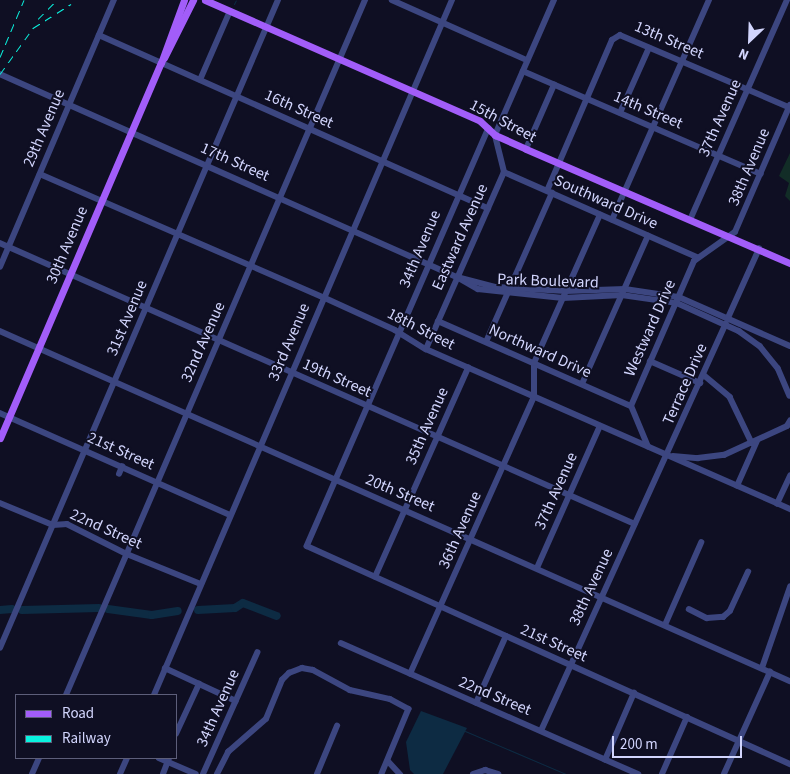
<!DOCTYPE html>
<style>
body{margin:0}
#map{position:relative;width:790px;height:774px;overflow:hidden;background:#0f0f23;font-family:"Source Sans 3",sans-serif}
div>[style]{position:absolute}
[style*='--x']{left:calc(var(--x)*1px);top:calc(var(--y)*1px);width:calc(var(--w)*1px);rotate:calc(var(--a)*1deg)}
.green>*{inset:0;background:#122d27}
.water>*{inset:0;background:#0d2b43}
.stream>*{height:1px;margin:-0.5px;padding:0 0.5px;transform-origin:0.5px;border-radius:0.5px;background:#0d2b43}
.river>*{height:8px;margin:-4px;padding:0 4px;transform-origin:4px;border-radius:4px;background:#0d2b43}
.minor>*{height:5.5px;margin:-2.75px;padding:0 2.75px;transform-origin:2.75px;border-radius:2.75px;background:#3c4680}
.major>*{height:7px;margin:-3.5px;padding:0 3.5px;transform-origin:3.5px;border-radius:3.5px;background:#a25df9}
.rail>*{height:1px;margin-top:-0.5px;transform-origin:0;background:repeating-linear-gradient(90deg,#09f3df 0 8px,transparent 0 14px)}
span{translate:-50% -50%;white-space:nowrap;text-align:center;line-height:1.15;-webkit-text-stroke:4px #0f0f23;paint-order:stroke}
.street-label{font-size:16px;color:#d2d5fd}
.legend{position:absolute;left:15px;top:694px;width:162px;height:65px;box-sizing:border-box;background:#0f0f23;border:1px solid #5d5e7a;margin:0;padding:6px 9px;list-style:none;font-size:15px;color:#d2d5fd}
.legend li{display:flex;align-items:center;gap:10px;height:25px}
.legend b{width:25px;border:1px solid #5d5e7a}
.north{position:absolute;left:725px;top:15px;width:50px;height:50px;-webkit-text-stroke:4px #0f0f23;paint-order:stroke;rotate:204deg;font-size:14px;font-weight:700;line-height:20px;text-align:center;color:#d2d5fd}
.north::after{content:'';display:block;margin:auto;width:18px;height:22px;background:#d2d5fd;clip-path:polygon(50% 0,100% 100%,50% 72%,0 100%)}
.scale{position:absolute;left:612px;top:736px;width:130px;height:22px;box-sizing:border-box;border:2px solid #d2d5fd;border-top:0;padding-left:6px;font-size:15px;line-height:18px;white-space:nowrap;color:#d2d5fd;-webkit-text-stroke:4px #0f0f23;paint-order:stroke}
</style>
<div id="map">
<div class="green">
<i style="clip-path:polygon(790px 153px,790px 201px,785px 196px,789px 183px,779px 176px)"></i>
</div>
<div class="water">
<i style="clip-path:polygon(421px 711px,467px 728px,443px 774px,414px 774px,410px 770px,406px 742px)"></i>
</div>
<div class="stream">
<i style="--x:234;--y:4;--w:4;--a:-63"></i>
<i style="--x:465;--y:731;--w:110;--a:23.1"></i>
</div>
<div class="river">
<i style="--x:108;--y:609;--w:44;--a:7.8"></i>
<i style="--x:152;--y:615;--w:26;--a:-9"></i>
<i style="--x:0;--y:610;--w:12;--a:-5"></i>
<i style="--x:22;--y:610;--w:77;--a:-1.5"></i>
<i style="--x:198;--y:610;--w:37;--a:-3"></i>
<i style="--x:235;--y:608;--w:9;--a:-32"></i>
<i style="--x:243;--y:603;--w:36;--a:21"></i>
</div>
<div class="minor">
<i style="--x:392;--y:0;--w:148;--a:24"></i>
<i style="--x:99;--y:35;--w:426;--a:24"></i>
<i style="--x:523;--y:71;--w:259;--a:23.4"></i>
<i style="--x:0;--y:74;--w:500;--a:23.95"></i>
<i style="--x:457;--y:277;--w:24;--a:30"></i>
<i style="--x:478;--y:289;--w:85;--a:6"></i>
<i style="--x:563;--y:298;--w:59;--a:-2.9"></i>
<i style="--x:622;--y:295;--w:56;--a:8.3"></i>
<i style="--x:677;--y:303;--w:68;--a:24.3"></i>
<i style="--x:739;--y:331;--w:26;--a:36"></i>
<i style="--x:760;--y:346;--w:28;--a:51"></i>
<i style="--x:778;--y:368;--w:30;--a:67"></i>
<i style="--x:200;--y:80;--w:75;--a:-66.5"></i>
<i style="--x:620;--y:113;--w:71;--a:-66"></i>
<i style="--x:489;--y:128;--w:456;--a:113.5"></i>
<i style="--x:307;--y:546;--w:530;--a:24.29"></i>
<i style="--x:526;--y:149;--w:70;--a:-66.4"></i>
<i style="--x:504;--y:172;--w:211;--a:23.8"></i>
<i style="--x:40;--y:174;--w:309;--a:23.5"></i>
<i style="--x:323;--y:297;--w:79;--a:24.6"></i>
<i style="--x:395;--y:330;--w:36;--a:32"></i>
<i style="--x:426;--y:349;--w:398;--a:23.7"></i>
<i style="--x:547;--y:191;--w:164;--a:-66.7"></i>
<i style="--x:612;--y:40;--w:9;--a:-32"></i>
<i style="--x:620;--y:35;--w:184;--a:23.1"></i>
<i style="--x:612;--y:220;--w:240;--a:-66.2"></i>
<i style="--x:690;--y:220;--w:240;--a:-66.2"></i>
<i style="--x:0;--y:243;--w:694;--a:23.87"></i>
<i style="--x:0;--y:267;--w:290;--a:-66.9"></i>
<i style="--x:457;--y:277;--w:40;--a:14.4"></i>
<i style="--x:496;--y:287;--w:70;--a:3.3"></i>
<i style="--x:566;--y:291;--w:59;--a:-1.9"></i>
<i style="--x:625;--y:289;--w:55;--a:8.4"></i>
<i style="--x:679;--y:297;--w:121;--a:23.8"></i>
<i style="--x:728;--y:318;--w:76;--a:-65.8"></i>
<i style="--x:438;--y:321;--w:211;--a:23.8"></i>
<i style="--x:0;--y:331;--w:864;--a:23.9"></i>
<i style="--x:486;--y:342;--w:163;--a:-66.1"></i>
<i style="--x:426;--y:349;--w:193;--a:-66.2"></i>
<i style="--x:504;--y:172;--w:38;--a:-104"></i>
<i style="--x:495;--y:135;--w:147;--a:-66.4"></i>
<i style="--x:650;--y:361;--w:55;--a:23.7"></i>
<i style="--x:704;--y:375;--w:34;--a:40"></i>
<i style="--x:730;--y:397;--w:51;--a:64.4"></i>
<i style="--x:582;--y:384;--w:162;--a:-66"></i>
<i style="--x:0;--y:413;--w:252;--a:23.9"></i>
<i style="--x:648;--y:447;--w:44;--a:-112.5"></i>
<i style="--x:631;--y:406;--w:158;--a:-66.5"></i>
<i style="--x:694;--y:261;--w:50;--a:-35.3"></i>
<i style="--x:735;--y:232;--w:138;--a:-66.6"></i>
<i style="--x:673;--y:456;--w:25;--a:5"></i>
<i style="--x:698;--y:458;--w:26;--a:-7"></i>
<i style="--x:724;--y:455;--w:69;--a:-24.7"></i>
<i style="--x:787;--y:426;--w:6;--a:-59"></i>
<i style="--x:119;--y:474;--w:8;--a:-67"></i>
<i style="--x:737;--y:486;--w:49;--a:-66"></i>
<i style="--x:0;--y:503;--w:57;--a:22.5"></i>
<i style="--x:53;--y:525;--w:14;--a:-4"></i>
<i style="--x:67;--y:524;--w:67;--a:26.6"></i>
<i style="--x:127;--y:554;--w:80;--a:22.1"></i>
<i style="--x:777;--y:504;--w:31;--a:-65"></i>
<i style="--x:537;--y:568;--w:155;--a:-66.1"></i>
<i style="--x:375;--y:577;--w:229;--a:-66"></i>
<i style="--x:689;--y:609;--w:20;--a:27"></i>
<i style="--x:707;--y:618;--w:16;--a:-4"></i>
<i style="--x:723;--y:617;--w:9;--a:-41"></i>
<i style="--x:730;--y:611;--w:43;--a:-65.2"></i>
<i style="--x:665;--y:625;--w:90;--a:-66.3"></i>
<i style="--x:341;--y:643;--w:325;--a:23.8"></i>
<i style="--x:0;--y:648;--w:705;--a:-66.78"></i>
<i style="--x:165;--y:668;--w:78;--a:24.9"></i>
<i style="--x:762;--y:668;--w:86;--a:-70.9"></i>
<i style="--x:410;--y:674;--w:303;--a:-65.9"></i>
<i style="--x:534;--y:397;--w:34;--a:-90"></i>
<i style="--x:534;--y:363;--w:162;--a:-66"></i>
<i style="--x:66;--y:695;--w:757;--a:-66.72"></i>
<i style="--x:154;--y:695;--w:756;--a:-66.79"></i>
<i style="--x:476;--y:703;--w:73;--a:-65.9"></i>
<i style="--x:541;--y:731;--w:447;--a:-65.6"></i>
<i style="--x:176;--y:734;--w:55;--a:-65.3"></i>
<i style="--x:159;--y:758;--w:40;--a:23.4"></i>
<i style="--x:605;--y:760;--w:73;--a:-66.6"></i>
<i style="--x:388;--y:761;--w:18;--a:47"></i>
<i style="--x:32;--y:774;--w:17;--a:-66"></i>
<i style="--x:120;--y:774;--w:17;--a:-66"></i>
<i style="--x:163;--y:774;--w:17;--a:-69"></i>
<i style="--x:203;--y:774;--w:133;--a:-65.9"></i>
<i style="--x:217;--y:774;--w:25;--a:-63"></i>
<i style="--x:228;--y:752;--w:50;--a:-41"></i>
<i style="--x:266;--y:719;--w:42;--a:-67.7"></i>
<i style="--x:282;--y:680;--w:10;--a:-45"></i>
<i style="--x:289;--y:673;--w:14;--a:-21"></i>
<i style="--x:302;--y:668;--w:11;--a:10"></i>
<i style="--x:313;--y:670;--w:42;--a:28.4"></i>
<i style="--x:350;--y:690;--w:41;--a:12.7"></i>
<i style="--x:390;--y:699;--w:21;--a:28"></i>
<i style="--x:409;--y:709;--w:70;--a:112.6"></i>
<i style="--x:317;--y:774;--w:52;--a:-67.4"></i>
<i style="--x:473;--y:774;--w:13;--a:-18"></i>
<i style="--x:485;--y:770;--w:14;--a:17"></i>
<i style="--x:662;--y:774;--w:62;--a:-66.3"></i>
<i style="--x:724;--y:774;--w:112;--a:-65.7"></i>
</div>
<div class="major">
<i style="--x:205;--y:0;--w:300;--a:23.7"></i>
<i style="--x:480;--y:121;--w:21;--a:43"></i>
<i style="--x:495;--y:135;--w:34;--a:24"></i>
<i style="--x:526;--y:149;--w:288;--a:23.4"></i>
<i style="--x:164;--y:58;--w:65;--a:-63.4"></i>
<i style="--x:0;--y:438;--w:408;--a:-66.8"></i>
<i style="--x:161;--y:63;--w:67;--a:-69.9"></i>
</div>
<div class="rail">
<i style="--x:38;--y:19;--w:27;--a:-45"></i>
<i style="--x:0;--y:57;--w:62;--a:-67.2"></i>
<i style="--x:0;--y:74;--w:57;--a:-54.3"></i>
<i style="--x:33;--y:28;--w:45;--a:-32.3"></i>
</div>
<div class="street-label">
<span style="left:669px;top:40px;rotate:23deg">13th Street</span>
<span style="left:299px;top:109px;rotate:24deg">16th Street</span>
<span style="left:648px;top:110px;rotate:23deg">14th Street</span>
<span style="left:720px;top:118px;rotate:-66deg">37th Avenue</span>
<span style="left:503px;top:121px;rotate:28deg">15th Street</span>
<span style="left:44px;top:128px;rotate:-67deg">29th Avenue</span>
<span style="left:235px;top:162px;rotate:24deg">17th Street</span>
<span style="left:749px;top:167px;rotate:-67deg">38th Avenue</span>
<span style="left:606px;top:202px;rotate:24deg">Southward Drive</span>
<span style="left:460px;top:237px;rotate:-66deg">Eastward Avenue</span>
<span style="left:67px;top:245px;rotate:-67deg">30th Avenue</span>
<span style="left:420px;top:249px;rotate:-67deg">34th Avenue</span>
<span style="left:548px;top:281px;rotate:2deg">Park Boulevard</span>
<span style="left:127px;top:318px;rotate:-67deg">31st Avenue</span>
<span style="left:650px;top:328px;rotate:-66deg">Westward Drive</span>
<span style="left:421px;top:329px;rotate:27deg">18th Street</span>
<span style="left:203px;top:342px;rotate:-66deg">32nd Avenue</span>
<span style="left:289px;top:342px;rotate:-67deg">33rd Avenue</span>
<span style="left:540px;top:351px;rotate:24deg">Northward Drive</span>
<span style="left:337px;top:378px;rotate:24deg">19th Street</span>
<span style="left:685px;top:384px;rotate:-66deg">Terrace Drive</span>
<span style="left:427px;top:426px;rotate:-66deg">35th Avenue</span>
<span style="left:121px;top:451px;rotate:24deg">21st Street</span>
<span style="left:556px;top:491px;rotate:-66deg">37th Avenue</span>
<span style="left:400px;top:493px;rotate:23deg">20th Street</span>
<span style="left:106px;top:529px;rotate:24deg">22nd Street</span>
<span style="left:460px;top:530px;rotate:-66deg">36th Avenue</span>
<span style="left:591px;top:587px;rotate:-65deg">38th Avenue</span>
<span style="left:554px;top:643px;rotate:24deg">21st Street</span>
<span style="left:495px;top:696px;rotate:23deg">22nd Street</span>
<span style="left:218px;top:708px;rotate:-66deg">34th Avenue</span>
</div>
<ul class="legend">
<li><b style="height:6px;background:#a25df9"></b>Road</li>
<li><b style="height:6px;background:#09f3df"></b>Railway</li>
</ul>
<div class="north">N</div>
<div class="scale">200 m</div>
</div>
